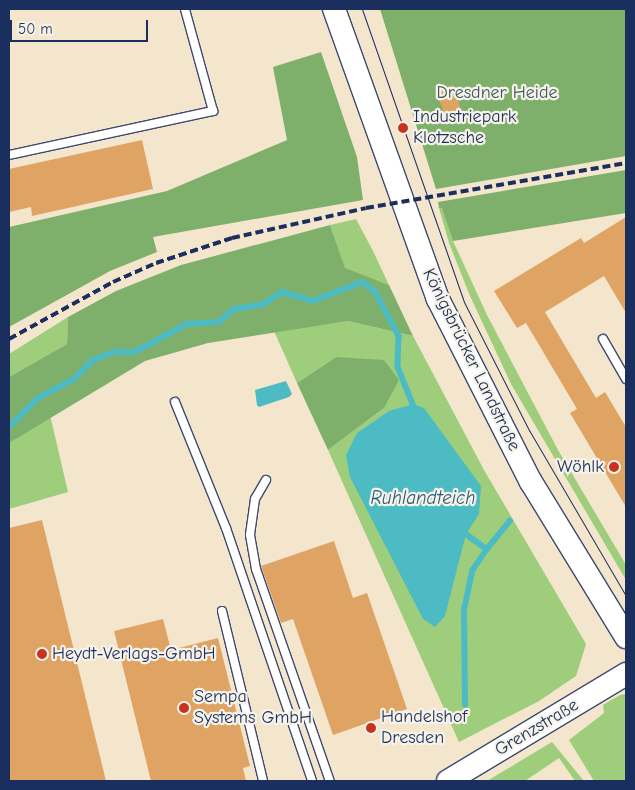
<!DOCTYPE html>
<meta charset="utf-8">
<style>
body{margin:0}
#map{position:relative;width:635px;height:790px;overflow:hidden;background:#f4e5cd;font-family:"Comic Neue",sans-serif}
div>[style]{position:absolute}
[style*='--x']{left:calc(var(--x)*1px);top:calc(var(--y)*1px);width:calc(var(--w)*1px);rotate:calc(var(--a)*1deg)}
.green>*{inset:0;background:#9ecd7b}
.forest>*{inset:0;background:#7eb06b}
.water>*{inset:0;background:#4dbbc4}
.stream>*{height:5.5px;margin:-2.75px;padding:0 2.75px;transform-origin:2.75px;border-radius:2.75px;background:#4dbbc4}
.building>*{inset:0;background:#dfa464}
.roads{filter:drop-shadow(1px 0 #3c4a6f) drop-shadow(-1px 0 #3c4a6f) drop-shadow(0 1px #3c4a6f) drop-shadow(0 -1px #3c4a6f)}
.lane>*{height:8px;margin:-4px;padding:0 4px;transform-origin:4px;border-radius:4px;background:#fff}
.secondary>*{height:22px;margin:-11px;padding:0 11px;transform-origin:11px;border-radius:11px;background:#fff}
.tram>*{height:1px;margin:-0.5px;padding:0 0.5px;transform-origin:0.5px;border-radius:0.5px;background:#1b2f5e}
.rail>*{height:4px;margin-top:-2px;transform-origin:0;background:repeating-linear-gradient(90deg,#1b2f5e 0 8px,transparent 0 12px)}
.dots>*{width:14px;height:14px;translate:-50% -50%;box-sizing:border-box;border:2px solid #f7f3e8;border-radius:50%}
span{translate:-50% -50%;white-space:nowrap;text-align:center;line-height:1.15;-webkit-text-stroke:4.5px #f7f3e8;paint-order:stroke}
.park-label{font-size:18px;color:#3c5665}
.poi-label{font-size:18px;color:#1b2f5e}
.left{translate:0 -50%;text-align:left}
.right{translate:-100% -50%;text-align:right}
.street-label{font-size:18px;color:#1b2f5e}
.water-label{font-size:19px;color:#2a597d;font-style:italic}
.frame{position:absolute;inset:0;border:10px solid #1b2f5e;pointer-events:none}
.scale{position:absolute;left:10px;top:20px;width:138px;height:22px;box-sizing:border-box;border:2px solid #1b2f5e;border-top:0;padding-left:6px;font-size:15px;line-height:18px;white-space:nowrap;color:#1b2f5e;-webkit-text-stroke:4px #f7f3e8;paint-order:stroke}
</style>
<div id="map">
<div class="green">
<i style="clip-path:polygon(442px 207px,453px 241px,487px 315px,558px 450px,626px 565px,626px 580px,511px 384px,470px 296px,449px 243px,439px 208px)"></i>
<i style="clip-path:polygon(356px 219px,373px 251px,389px 285px,345px 269px,330px 225px)"></i>
<i style="clip-path:polygon(68px 317px,67px 344px,9px 377px,9px 354px)"></i>
<i style="clip-path:polygon(348px 321px,413px 336px,484px 470px,586px 644px,576px 676px,539px 701px,459px 742px,328px 450px,384px 408px,336px 357px,297px 383px,274px 331px)"></i>
<i style="clip-path:polygon(50px 415px,68px 492px,9px 509px,9px 443px)"></i>
<i style="clip-path:polygon(626px 694px,626px 781px,594px 781px,569px 740px,604px 713px,603px 705px,620px 695px)"></i>
<i style="clip-path:polygon(552px 742px,584px 781px,575px 781px,559px 758px,525px 781px,487px 781px)"></i>
</div>
<div class="forest">
<i style="clip-path:polygon(380px 9px,626px 9px,626px 156px,436px 189px)"></i>
<i style="clip-path:polygon(321px 52px,357px 157px,363px 200px,153px 237px,157px 252px,110px 271px,9px 327px,9px 227px,167px 191px,287px 140px,273px 67px)"></i>
<i style="clip-path:polygon(626px 170px,626px 213px,453px 241px,442px 208px,439px 208px,438px 202px)"></i>
<i style="clip-path:polygon(330px 225px,345px 268px,389px 285px,413px 336px,348px 321px,208px 343px,145px 361px,9px 443px,9px 377px,67px 344px,68px 317px,116px 291px,181px 265px)"></i>
<i style="clip-path:polygon(336px 357px,384px 360px,399px 380px,384px 408px,328px 450px,297px 383px)"></i>
</div>
<div class="water">
<i style="clip-path:polygon(286px 381px,292px 394px,289px 397px,259px 407px,257px 405px,255px 390px)"></i>
<i style="clip-path:polygon(413px 404px,424px 408px,481px 486px,479px 514px,466px 534px,445px 616px,435px 627px,423px 619px,350px 477px,346px 455px,357px 433px,389px 411px)"></i>
</div>
<div class="stream">
<i style="--x:9;--y:427;--w:41;--a:-45"></i>
<i style="--x:38;--y:398;--w:41;--a:-27.8"></i>
<i style="--x:74;--y:379;--w:27;--a:-45"></i>
<i style="--x:93;--y:360;--w:23;--a:-20"></i>
<i style="--x:115;--y:352;--w:20;--a:0"></i>
<i style="--x:135;--y:352;--w:59;--a:-28.3"></i>
<i style="--x:187;--y:324;--w:32;--a:-4"></i>
<i style="--x:219;--y:322;--w:20;--a:-41"></i>
<i style="--x:234;--y:309;--w:30;--a:-9"></i>
<i style="--x:264;--y:304;--w:22;--a:-34"></i>
<i style="--x:282;--y:292;--w:32;--a:16"></i>
<i style="--x:313;--y:301;--w:53;--a:-21.2"></i>
<i style="--x:362;--y:282;--w:16;--a:35"></i>
<i style="--x:375;--y:291;--w:51;--a:61.9"></i>
<i style="--x:399;--y:336;--w:31;--a:92"></i>
<i style="--x:398;--y:367;--w:45;--a:68"></i>
<i style="--x:463;--y:527;--w:8;--a:67"></i>
<i style="--x:466;--y:534;--w:26;--a:36"></i>
<i style="--x:487;--y:549;--w:36;--a:-51"></i>
<i style="--x:465;--y:705;--w:95;--a:-90.6"></i>
<i style="--x:464;--y:610;--w:40;--a:-78"></i>
<i style="--x:472;--y:571;--w:27;--a:-56"></i>
</div>
<div class="building">
<i style="clip-path:polygon(453px 85px,461px 110px,445px 116px,436px 90px)"></i>
<i style="clip-path:polygon(142px 140px,153px 189px,32px 216px,31px 207px,9px 212px,9px 169px)"></i>
<i style="clip-path:polygon(626px 217px,626px 313px,604px 276px,545px 312px,596px 398px,605px 392px,626px 427px,626px 507px,570px 413px,577px 409px,526px 323px,517px 328px,494px 291px,581px 238px,584px 243px)"></i>
<i style="clip-path:polygon(42px 520px,106px 781px,9px 781px,9px 528px)"></i>
<i style="clip-path:polygon(334px 541px,353px 598px,367px 593px,407px 709px,333px 735px,293px 619px,281px 623px,261px 566px)"></i>
<i style="clip-path:polygon(163px 619px,171px 650px,218px 638px,250px 766px,243px 768px,246px 781px,151px 781px,114px 631px)"></i>
</div>
<div class="roads">
<div class="lane">
<i style="--x:9;--y:155;--w:209;--a:-12.2"></i>
<i style="--x:213;--y:111;--w:106;--a:-105.4"></i>
<i style="--x:603;--y:339;--w:46;--a:60.1"></i>
<i style="--x:175;--y:402;--w:136;--a:68"></i>
<i style="--x:226;--y:528;--w:267;--a:71.2"></i>
<i style="--x:266;--y:480;--w:22;--a:120"></i>
<i style="--x:255;--y:499;--w:36;--a:98"></i>
<i style="--x:250;--y:535;--w:35;--a:80"></i>
<i style="--x:256;--y:569;--w:225;--a:70.8"></i>
<i style="--x:222;--y:611;--w:175;--a:76.4"></i>
</div>
<div class="secondary">
<i style="--x:334;--y:9;--w:308;--a:70.3"></i>
<i style="--x:438;--y:299;--w:205;--a:63.1"></i>
<i style="--x:531;--y:482;--w:182;--a:58.5"></i>
<i style="--x:448;--y:781;--w:208;--a:-31"></i>
</div>
</div>
<div class="tram">
<i style="--x:362;--y:9;--w:310;--a:70.8"></i>
<i style="--x:464;--y:302;--w:144;--a:63.1"></i>
<i style="--x:529;--y:430;--w:192;--a:59.7"></i>
</div>
<div class="rail">
<i style="--x:9;--y:339;--w:119;--a:-28.7"></i>
<i style="--x:113;--y:282;--w:47;--a:-23.8"></i>
<i style="--x:156;--y:263;--w:80;--a:-18.2"></i>
<i style="--x:232;--y:238;--w:137;--a:-12.6"></i>
<i style="--x:366;--y:208;--w:264;--a:-9.8"></i>
</div>
<div class="dots">
<i style="left:403px;top:128px;background:#c8321e"></i>
<i style="left:614px;top:467px;background:#c8321e"></i>
<i style="left:42px;top:654px;background:#c8321e"></i>
<i style="left:184px;top:708px;background:#c8321e"></i>
<i style="left:371px;top:728px;background:#c8321e"></i>
</div>
<div class="park-label">
<span style="left:497px;top:93px">Dresdner Heide</span>
</div>
<div class="poi-label">
<span class="left" style="left:413px;top:128px">Industriepark<br>Klotzsche</span>
<span class="right" style="left:604px;top:467px">Wöhlk</span>
<span class="left" style="left:52px;top:654px">Heydt-Verlags-GmbH</span>
<span class="left" style="left:194px;top:708px">Sempa<br>Systems GmbH</span>
<span class="left" style="left:381px;top:728px">Handelshof<br>Dresden</span>
</div>
<div class="street-label">
<span style="left:471px;top:360px;rotate:64deg">Königsbrücker Landstraße</span>
<span style="left:537px;top:728px;rotate:-31deg">Grenzstraße</span>
</div>
<div class="water-label">
<span style="left:423px;top:499px">Ruhlandteich</span>
</div>
<div class="frame"></div>
<div class="scale">50 m</div>
</div>
